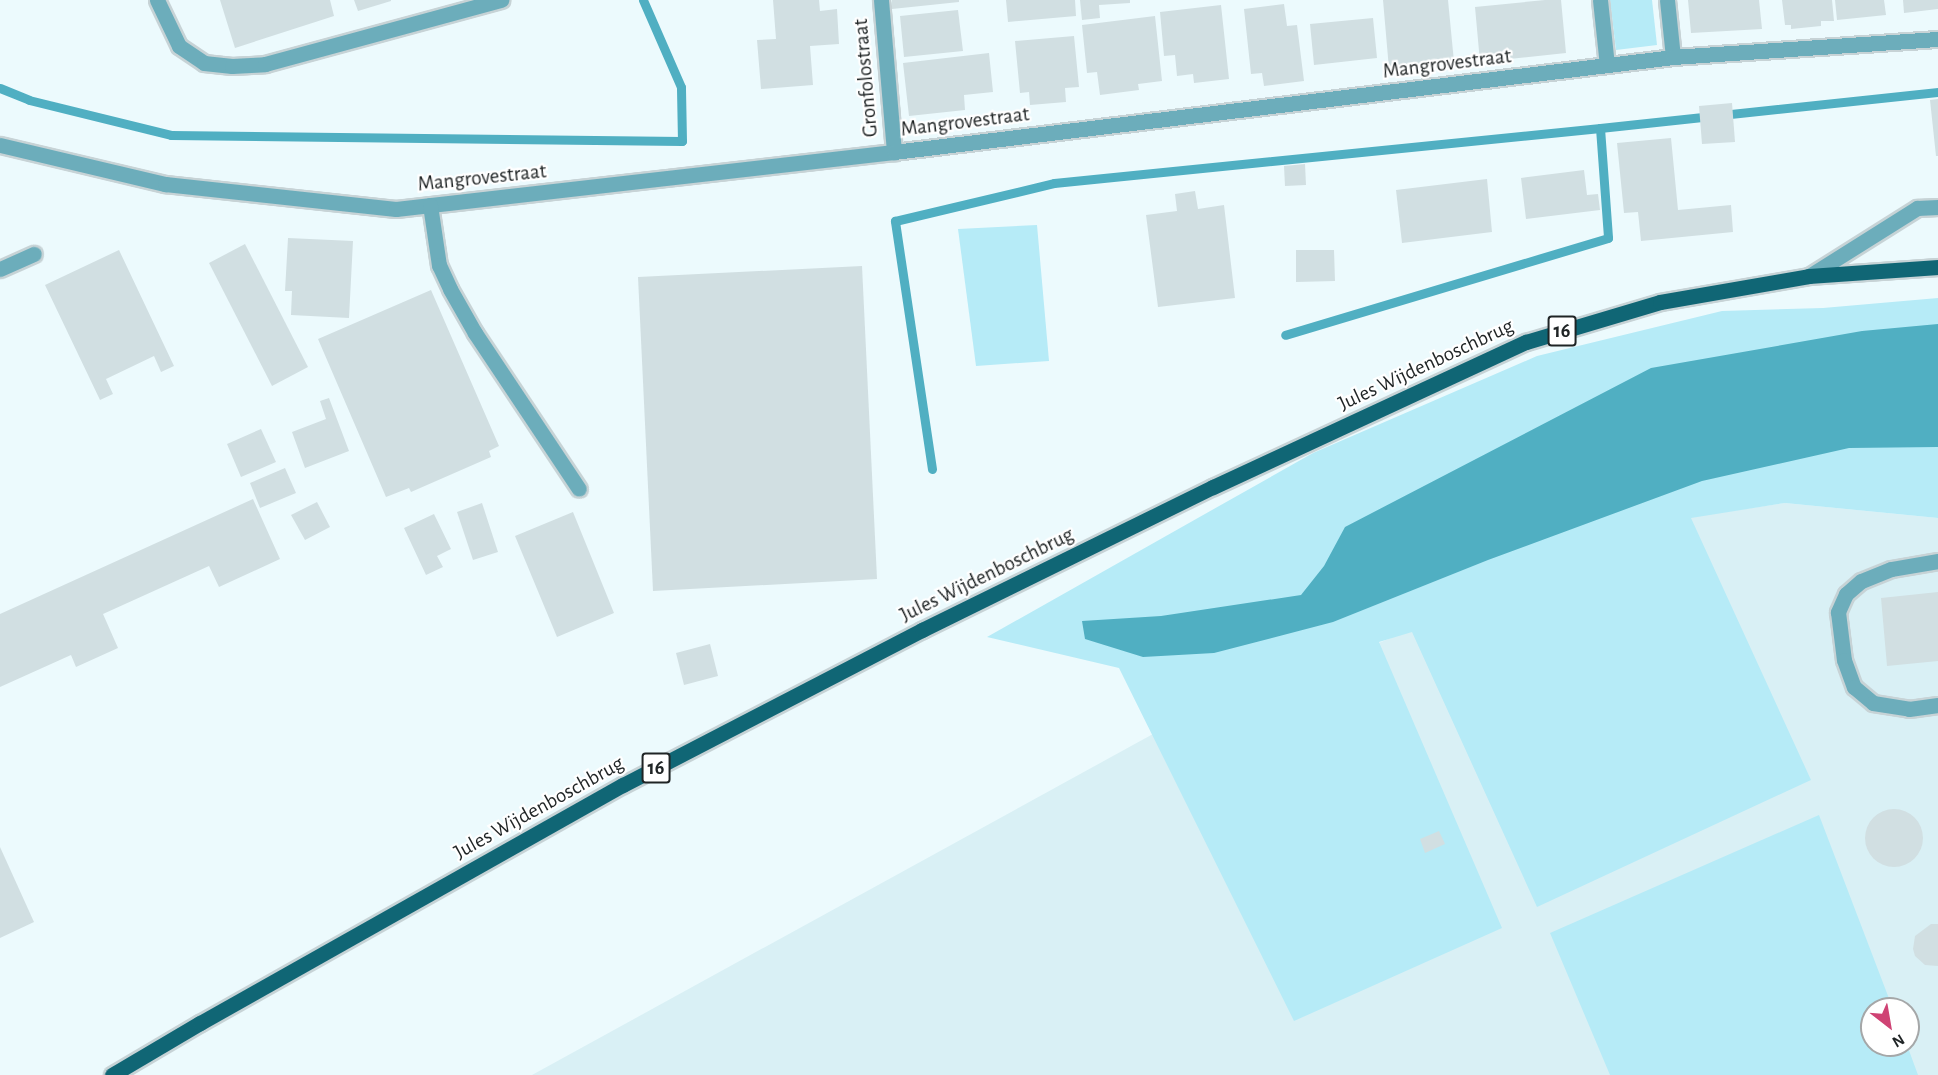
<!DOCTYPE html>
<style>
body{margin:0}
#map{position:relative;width:1938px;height:1075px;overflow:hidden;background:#ecfafd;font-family:"Alegreya Sans",sans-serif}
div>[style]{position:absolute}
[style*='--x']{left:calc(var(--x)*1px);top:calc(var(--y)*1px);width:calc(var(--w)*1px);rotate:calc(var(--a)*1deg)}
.built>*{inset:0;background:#d9f0f5}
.green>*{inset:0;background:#b6ebf7}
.water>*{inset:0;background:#50afc2}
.stream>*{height:9px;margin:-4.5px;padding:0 4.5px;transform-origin:4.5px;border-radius:4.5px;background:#50afc2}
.building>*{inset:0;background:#d1dfe2}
.round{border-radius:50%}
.roads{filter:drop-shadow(2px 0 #c7d3d6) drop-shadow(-2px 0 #c7d3d6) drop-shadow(0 2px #c7d3d6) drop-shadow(0 -2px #c7d3d6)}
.minor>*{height:15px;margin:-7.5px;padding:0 7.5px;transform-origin:7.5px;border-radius:7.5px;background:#6cadbb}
.major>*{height:15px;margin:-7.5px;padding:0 7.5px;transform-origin:7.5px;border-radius:7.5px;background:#106675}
span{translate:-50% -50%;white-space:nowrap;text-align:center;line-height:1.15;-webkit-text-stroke:4.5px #fff;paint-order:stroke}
.shield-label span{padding:2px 4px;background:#fff;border:2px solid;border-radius:4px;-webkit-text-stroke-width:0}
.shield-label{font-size:20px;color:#1f2425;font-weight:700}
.street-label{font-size:21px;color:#1f2425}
.north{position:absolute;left:1860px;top:997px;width:60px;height:60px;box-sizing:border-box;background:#fff;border:2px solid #a5a7a8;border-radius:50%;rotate:149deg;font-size:16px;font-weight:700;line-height:24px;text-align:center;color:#1f2425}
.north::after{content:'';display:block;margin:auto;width:21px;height:27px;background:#cf4374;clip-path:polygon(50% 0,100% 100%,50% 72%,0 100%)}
</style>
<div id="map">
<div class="built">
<i style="clip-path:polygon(evenodd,1785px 503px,1938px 518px,1938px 1075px,532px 1075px,1153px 734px,1691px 517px,1785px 503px,1872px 1009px,1908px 1009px,1908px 1045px,1872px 1045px,1872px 1009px)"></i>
</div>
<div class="green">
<i style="clip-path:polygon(1610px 0,1652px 0,1657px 45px,1616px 50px)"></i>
<i style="clip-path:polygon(1037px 225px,1049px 361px,976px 366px,958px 229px)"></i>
<i style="clip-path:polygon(1938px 298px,1938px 518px,1785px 503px,1691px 518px,1811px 780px,1537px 907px,1412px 632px,1379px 642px,1502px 928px,1294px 1021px,1119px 668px,987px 637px,1313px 453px,1537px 356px,1722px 311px,1823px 308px)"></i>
<i style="clip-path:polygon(1819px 815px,1893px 1009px,1872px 1009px,1872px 1045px,1907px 1045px,1918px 1075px,1610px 1075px,1550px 933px)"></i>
</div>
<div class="water">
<i style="clip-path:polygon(1938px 324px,1938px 447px,1849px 448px,1702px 481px,1488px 560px,1333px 622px,1214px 653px,1143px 657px,1085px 639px,1082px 621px,1161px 616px,1301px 595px,1324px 566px,1345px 527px,1651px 368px,1862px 331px)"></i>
</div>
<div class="stream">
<i style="--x:0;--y:88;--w:31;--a:22"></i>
<i style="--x:29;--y:100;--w:146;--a:13.8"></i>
<i style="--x:171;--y:135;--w:511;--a:0.67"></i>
<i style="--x:682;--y:141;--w:54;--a:-91.1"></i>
<i style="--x:681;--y:87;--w:95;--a:-113.6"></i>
<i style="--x:1600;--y:128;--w:340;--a:-6.1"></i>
<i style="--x:932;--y:469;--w:251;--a:-98.5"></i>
<i style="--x:895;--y:221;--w:163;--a:-13.4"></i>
<i style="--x:1054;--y:183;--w:549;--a:-5.75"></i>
<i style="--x:1600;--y:128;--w:110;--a:85.8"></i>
<i style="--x:1608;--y:238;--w:337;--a:163.3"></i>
</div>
<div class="building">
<i style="clip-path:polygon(220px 0,330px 0,334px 16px,235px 48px)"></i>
<i style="clip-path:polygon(354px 0,391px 0,391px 1px,358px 11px)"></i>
<i style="clip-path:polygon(773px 0,819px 0,820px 11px,837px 9px,839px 44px,810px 46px,813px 85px,761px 89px,757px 40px,776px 39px)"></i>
<i style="clip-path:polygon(892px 0,959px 0,959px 2px,892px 9px)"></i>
<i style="clip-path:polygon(1006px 0,1075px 0,1076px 16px,1008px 22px)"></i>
<i style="clip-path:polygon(1080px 0,1130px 0,1130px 3px,1099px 5px,1100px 18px,1082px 20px)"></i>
<i style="clip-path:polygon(1383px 0,1448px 0,1454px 62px,1389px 69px)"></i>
<i style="clip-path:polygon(1545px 0,1561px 0,1566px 53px,1480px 62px,1475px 7px)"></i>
<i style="clip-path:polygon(1688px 0,1759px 0,1762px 29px,1691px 33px)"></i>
<i style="clip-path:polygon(1782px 0,1832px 0,1834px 21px,1821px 21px,1821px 26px,1791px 29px,1791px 25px,1785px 25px)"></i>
<i style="clip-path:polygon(1835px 0,1884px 0,1886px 15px,1837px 20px)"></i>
<i style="clip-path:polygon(1903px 0,1938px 0,1938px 9px,1904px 13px)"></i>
<i style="clip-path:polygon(1284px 4px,1287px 26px,1297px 25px,1304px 81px,1264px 86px,1262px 73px,1251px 74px,1244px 9px)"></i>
<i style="clip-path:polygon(1221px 5px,1229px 79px,1194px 83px,1193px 74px,1177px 76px,1175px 55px,1164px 56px,1160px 12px)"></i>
<i style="clip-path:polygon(958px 10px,963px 51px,904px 57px,900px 16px)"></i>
<i style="clip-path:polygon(1155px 16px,1162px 81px,1138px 84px,1139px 90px,1100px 95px,1097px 72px,1087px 73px,1082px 25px)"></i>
<i style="clip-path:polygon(1373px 18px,1377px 58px,1314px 65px,1310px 24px)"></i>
<i style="clip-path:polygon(1074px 36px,1079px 87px,1065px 88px,1066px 102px,1030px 105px,1029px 92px,1020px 93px,1015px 41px)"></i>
<i style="clip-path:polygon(989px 53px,993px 92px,964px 95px,965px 110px,909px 116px,903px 63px)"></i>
<i style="clip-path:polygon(1938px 99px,1938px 156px,1936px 156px,1930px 100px)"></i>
<i style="clip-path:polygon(1732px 103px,1735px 142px,1702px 144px,1699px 106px)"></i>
<i style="clip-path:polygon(1671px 138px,1678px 210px,1731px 205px,1733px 232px,1641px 241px,1638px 212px,1624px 213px,1617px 143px)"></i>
<i style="clip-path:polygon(1305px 164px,1306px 185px,1285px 186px,1284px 166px)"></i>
<i style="clip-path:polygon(1584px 170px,1587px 195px,1598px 194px,1600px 210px,1526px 219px,1521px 178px)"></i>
<i style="clip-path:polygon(1487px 179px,1492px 232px,1402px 243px,1396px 190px)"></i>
<i style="clip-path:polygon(1195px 191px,1198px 209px,1224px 205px,1235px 298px,1158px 307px,1146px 215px,1177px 211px,1175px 194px)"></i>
<i style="clip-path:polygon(288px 238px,353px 241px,349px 318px,291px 315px,292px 291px,285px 291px)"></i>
<i style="clip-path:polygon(245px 244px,308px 367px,272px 386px,209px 263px)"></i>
<i style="clip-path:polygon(119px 250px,174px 366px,161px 372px,154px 356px,106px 379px,113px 394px,100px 400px,45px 285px)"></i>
<i style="clip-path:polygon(1296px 250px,1334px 250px,1335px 281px,1296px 282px)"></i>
<i style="clip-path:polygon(862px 266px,877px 579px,653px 591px,638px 277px)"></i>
<i style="clip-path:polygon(431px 290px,499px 446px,489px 451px,491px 457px,411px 492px,409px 488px,386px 497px,318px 339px)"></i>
<i style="clip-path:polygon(329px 398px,349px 451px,305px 468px,292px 432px,326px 419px,320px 401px)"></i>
<i style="clip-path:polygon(261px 429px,276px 462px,241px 477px,227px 444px)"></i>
<i style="clip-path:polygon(285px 468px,296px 493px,260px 508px,250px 483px)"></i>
<i style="clip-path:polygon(253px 499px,280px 559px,219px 587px,209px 566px,103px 614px,118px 648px,76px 667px,71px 655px,0 687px,0 614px)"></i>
<i style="clip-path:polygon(317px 502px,330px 527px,305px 540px,291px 515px)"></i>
<i style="clip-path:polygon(482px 503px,498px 552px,473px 560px,457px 512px)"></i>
<i style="clip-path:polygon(573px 512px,614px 613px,557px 637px,515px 536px)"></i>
<i style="clip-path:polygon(434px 514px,451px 549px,437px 556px,443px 567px,426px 575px,404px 528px)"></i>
<i style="clip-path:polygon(1938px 592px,1938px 661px,1887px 666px,1881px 598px)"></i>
<i style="clip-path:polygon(710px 644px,718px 676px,684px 685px,676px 653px)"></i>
<i class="round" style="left:1865px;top:809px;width:58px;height:58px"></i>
<i style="clip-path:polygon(1439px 831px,1445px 844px,1425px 853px,1420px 839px)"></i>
<i style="clip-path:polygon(0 847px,34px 922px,0 938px)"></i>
<i style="clip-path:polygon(1931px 924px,1938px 924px,1938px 966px,1925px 965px,1915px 956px,1913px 949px,1915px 936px)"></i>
</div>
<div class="roads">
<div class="minor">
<i style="--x:157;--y:0;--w:51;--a:64.4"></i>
<i style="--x:179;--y:46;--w:30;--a:34"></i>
<i style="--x:204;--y:63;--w:28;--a:6"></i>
<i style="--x:232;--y:66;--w:33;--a:-3"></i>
<i style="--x:265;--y:64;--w:245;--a:-15.2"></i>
<i style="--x:881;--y:0;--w:153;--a:85.1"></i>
<i style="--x:1600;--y:0;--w:65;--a:83.9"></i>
<i style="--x:1667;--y:0;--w:57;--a:84"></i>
<i style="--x:0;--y:145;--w:170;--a:13.3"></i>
<i style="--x:165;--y:184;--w:232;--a:6.2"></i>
<i style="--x:396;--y:209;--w:501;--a:-6.53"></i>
<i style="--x:894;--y:152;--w:785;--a:-6.95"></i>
<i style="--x:1673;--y:57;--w:266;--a:-3.9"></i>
<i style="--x:430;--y:205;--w:61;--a:81.5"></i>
<i style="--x:439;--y:265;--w:26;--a:65"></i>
<i style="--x:450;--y:289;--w:51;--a:60.4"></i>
<i style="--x:475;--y:333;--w:187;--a:56.3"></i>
<i style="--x:0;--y:269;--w:37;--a:-24"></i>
<i style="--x:1809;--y:276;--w:128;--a:-32.2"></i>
<i style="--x:1917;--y:208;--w:21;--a:-3"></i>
<i style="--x:1938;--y:561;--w:48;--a:170.3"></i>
<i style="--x:1891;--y:569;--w:32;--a:158"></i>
<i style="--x:1861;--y:581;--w:20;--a:139"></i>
<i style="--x:1846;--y:594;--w:20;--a:114"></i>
<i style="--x:1838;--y:612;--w:48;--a:82.9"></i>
<i style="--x:1844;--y:660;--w:29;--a:70"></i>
<i style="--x:1854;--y:687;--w:25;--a:40"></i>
<i style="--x:1873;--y:703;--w:36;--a:9"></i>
<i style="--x:1909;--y:709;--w:29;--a:-8"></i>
</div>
<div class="major">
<i style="--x:112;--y:1075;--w:102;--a:-30.6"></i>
<i style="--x:200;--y:1023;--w:485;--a:-29.4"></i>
<i style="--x:623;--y:785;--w:337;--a:-27.4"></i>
<i style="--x:922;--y:630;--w:324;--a:-26.2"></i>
<i style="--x:1213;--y:487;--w:345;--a:-24.9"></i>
<i style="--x:1526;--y:342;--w:140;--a:-16.6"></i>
<i style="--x:1660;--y:302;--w:151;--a:-9.9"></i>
<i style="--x:1809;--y:276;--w:129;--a:-4"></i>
</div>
</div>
<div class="shield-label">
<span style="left:1562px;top:331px">16</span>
<span style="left:656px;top:768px">16</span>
</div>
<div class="street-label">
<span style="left:1447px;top:64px;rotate:-7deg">Mangrovestraat</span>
<span style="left:866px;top:78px;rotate:-95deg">Gronfolostraat</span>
<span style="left:965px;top:122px;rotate:-7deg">Mangrovestraat</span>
<span style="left:482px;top:178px;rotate:-6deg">Mangrovestraat</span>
<span style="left:1426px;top:365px;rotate:-25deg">Jules Wijdenboschbrug</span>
<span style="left:987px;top:575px;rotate:-26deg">Jules Wijdenboschbrug</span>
<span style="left:539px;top:808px;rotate:-29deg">Jules Wijdenboschbrug</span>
</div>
<div class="north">N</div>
</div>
